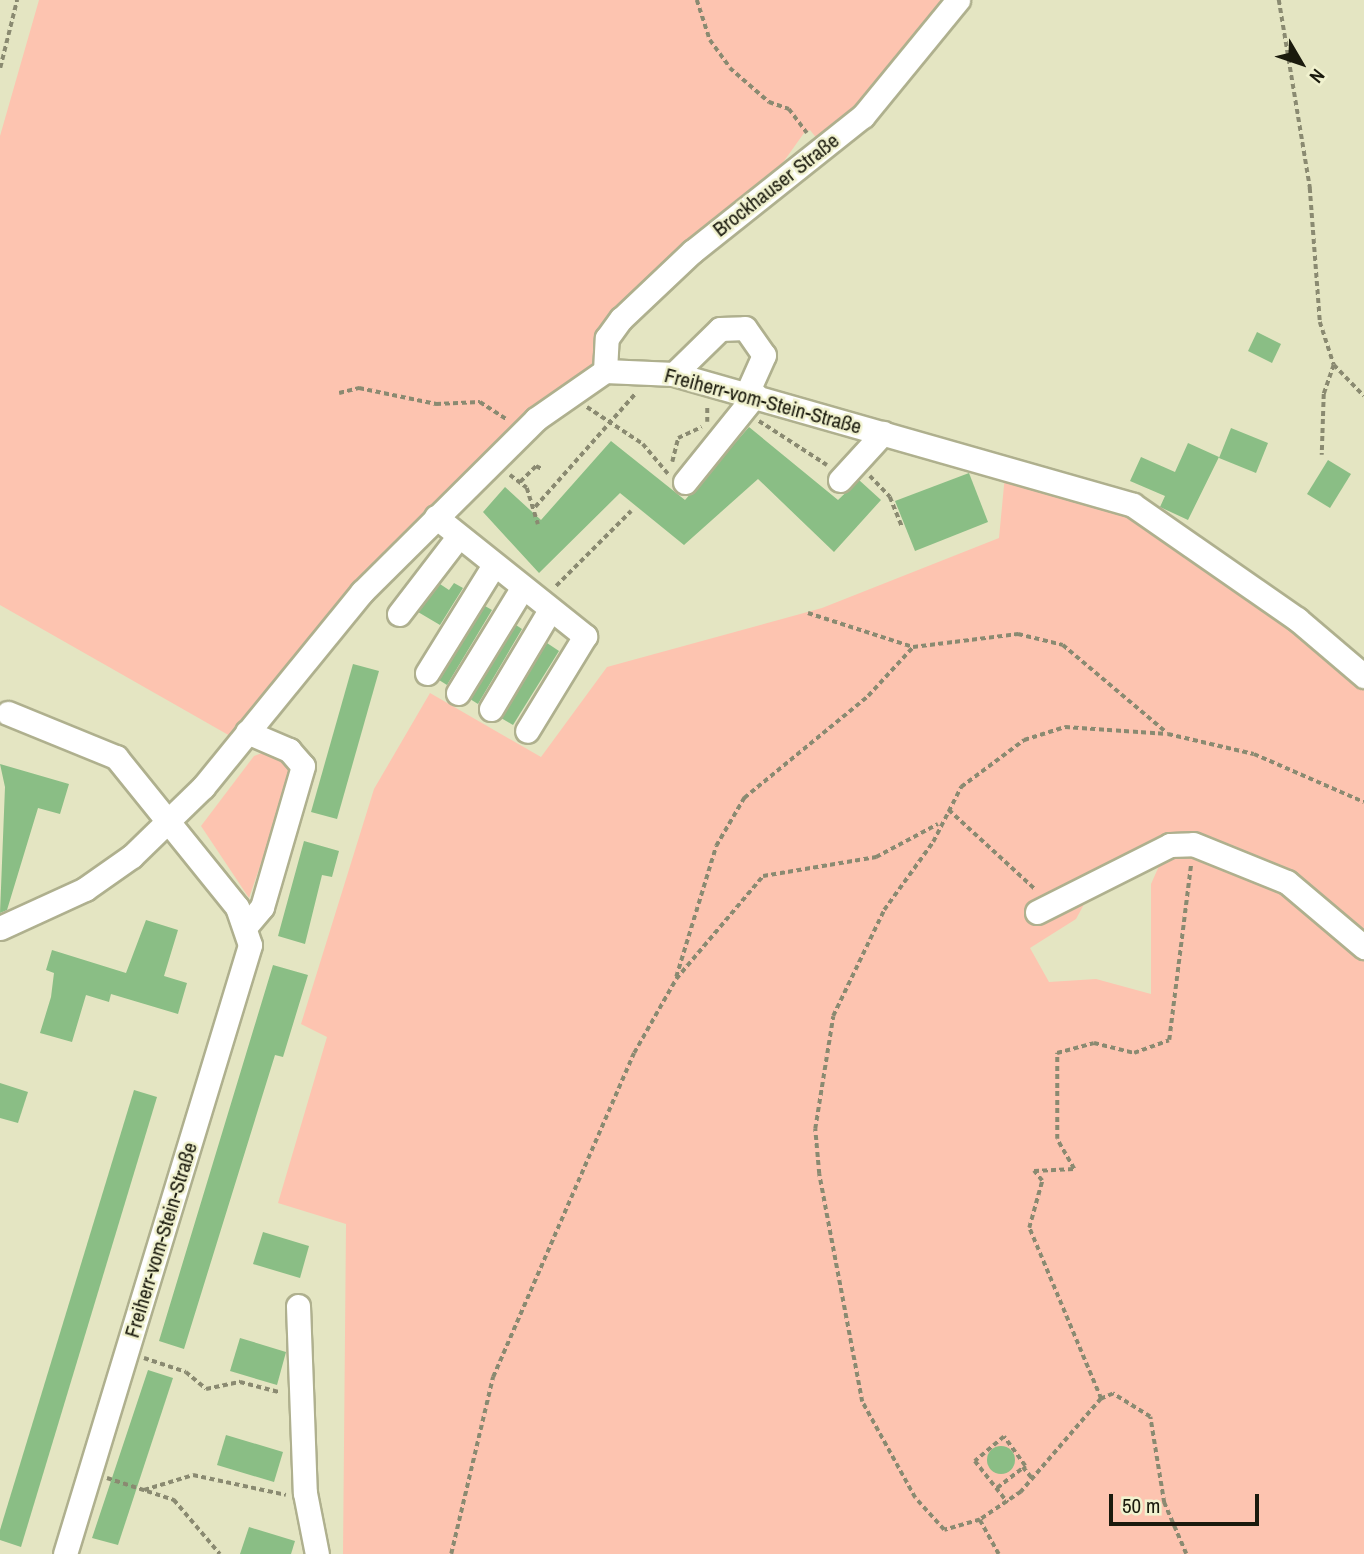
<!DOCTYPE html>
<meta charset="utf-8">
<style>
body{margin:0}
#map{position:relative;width:1364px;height:1554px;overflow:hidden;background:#e4e5c2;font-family:"Archivo Narrow",sans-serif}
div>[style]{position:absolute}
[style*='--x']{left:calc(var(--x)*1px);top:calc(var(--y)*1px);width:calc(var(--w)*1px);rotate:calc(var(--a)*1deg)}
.green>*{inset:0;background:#fdc4b0}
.building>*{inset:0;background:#8abe85}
.round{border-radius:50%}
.path>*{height:3.5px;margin-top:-1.75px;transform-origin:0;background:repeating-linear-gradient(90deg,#8a8a71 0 5px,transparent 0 8.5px)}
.roads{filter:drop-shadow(2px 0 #afb08e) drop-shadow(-2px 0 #afb08e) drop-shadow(0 2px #afb08e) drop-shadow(0 -2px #afb08e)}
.minor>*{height:23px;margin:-11.5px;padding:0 11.5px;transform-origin:11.5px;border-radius:11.5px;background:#fff}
span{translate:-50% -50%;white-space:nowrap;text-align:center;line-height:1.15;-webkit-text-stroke:5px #f1f2cf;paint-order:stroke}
.street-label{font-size:21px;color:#1a1a0d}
.north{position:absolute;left:1266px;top:28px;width:70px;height:70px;-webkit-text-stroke:5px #f1f2cf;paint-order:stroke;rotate:129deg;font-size:19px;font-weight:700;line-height:28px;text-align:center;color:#1a1a0d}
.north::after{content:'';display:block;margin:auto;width:24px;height:32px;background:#1a1a0d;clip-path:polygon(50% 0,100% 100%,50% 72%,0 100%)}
.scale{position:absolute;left:1109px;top:1494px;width:150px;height:32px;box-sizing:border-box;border:4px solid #1a1a0d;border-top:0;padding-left:9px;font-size:21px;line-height:24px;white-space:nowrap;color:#1a1a0d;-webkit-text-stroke:5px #f1f2cf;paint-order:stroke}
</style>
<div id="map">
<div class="green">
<i style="clip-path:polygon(39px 0,942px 0,932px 12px,937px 16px,869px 87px,873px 91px,818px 140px,810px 130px,804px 133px,757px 199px,621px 319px,605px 371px,536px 419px,239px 741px,0 605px,0 136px)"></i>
<i style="clip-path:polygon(evenodd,1005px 475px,1132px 506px,1364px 678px,1364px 1554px,343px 1554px,346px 1224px,278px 1203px,327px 1037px,301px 1024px,374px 789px,430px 693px,541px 757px,607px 667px,822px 608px,999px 538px,1005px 475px,1163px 857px,1151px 884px,1151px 994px,1096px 979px,1049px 982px,1030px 948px,1076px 919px,1089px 895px,1163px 857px)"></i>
<i style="clip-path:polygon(270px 750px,294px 768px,249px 898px,201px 826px,254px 756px)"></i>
</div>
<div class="building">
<i style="clip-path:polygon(1257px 332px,1281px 344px,1272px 363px,1248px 351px)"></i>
<i style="clip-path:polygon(749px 427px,838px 500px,859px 480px,881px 500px,834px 552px,758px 479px,684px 545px,620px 493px,539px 573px,483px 512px,505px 487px,541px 520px,611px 441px,685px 500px)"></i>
<i style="clip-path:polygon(1231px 428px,1268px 443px,1256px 473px,1219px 458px)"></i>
<i style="clip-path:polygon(1188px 443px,1219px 457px,1188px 520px,1160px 507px,1165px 496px,1130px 481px,1141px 457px,1175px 472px)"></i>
<i style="clip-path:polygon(1328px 460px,1351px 474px,1330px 508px,1307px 494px)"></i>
<i style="clip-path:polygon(969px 473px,988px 522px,915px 551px,895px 501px)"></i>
<i style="clip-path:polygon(454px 583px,463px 588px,440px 625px,418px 612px,440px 584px,449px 590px)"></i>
<i style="clip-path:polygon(485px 606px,492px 610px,447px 685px,439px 680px)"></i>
<i style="clip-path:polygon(516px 625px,522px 629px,478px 704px,470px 699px)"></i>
<i style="clip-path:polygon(547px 643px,559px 651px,513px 725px,501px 718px)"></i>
<i style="clip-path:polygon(353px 664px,379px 671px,337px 819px,311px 812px)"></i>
<i style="clip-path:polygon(0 764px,69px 784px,60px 814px,38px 808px,7px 910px,0 913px,5px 787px)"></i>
<i style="clip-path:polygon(304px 841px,339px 851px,332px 877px,322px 875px,305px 944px,278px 936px)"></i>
<i style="clip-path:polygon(146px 920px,178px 930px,164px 976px,187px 983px,178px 1014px,111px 994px,109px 1002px,86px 995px,72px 1042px,40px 1033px,51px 997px,54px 973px,46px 970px,52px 950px,126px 973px)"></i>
<i style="clip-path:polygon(273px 965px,308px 975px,283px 1057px,275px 1055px,184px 1349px,159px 1341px)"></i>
<i style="clip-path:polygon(0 1083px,28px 1092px,18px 1123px,0 1118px)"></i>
<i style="clip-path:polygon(134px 1090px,157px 1097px,21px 1547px,0 1540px,0 1530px)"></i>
<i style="clip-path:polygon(263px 1232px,309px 1246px,300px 1278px,253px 1264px)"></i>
<i style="clip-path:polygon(240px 1338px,286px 1352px,277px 1385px,230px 1371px)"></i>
<i style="clip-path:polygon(148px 1370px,173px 1378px,118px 1545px,92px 1538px)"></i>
<i style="clip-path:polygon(226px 1435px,283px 1452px,274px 1482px,217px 1465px)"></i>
<i class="round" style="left:987px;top:1446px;width:28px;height:28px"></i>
<i style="clip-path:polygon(249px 1527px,295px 1541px,291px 1554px,240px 1554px)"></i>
</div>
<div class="path">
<i style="--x:697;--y:0;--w:42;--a:72"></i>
<i style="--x:710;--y:40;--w:34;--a:54"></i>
<i style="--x:730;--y:68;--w:52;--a:41.1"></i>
<i style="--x:769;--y:102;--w:21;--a:19"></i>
<i style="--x:789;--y:109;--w:30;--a:53"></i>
<i style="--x:1279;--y:0;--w:191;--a:80.6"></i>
<i style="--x:1310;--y:188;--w:134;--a:85.7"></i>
<i style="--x:1320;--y:322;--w:45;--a:72"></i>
<i style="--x:1334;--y:365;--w:31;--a:109"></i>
<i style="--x:1324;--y:394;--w:61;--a:91.9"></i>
<i style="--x:0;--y:68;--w:70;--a:-76"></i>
<i style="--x:1334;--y:365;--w:43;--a:45.9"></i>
<i style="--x:339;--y:393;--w:21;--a:-14"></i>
<i style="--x:359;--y:388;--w:79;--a:11.7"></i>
<i style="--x:436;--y:404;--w:44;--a:-2.6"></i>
<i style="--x:480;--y:402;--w:33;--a:33"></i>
<i style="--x:587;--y:407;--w:67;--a:33.5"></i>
<i style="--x:643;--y:444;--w:39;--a:50"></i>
<i style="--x:759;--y:421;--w:81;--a:32.9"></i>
<i style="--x:707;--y:422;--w:16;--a:-90"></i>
<i style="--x:672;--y:462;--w:25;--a:-76"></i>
<i style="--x:678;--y:438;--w:26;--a:-25"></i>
<i style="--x:510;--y:475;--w:21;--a:37"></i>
<i style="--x:527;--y:488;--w:38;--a:73"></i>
<i style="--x:870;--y:476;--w:29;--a:46"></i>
<i style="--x:890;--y:497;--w:31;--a:68"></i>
<i style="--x:520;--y:482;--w:23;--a:-45"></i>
<i style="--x:536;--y:466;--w:7;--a:27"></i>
<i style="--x:535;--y:507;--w:152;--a:-48.5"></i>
<i style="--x:556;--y:586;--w:106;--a:-45"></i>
<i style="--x:808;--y:613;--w:110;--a:17.9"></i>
<i style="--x:913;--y:647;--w:106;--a:-7.1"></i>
<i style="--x:1018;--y:634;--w:46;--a:13.7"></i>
<i style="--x:1063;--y:645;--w:135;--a:40.2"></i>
<i style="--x:949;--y:810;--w:117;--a:42.6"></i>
<i style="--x:676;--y:977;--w:137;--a:-73"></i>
<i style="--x:716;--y:846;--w:56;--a:-59.7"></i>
<i style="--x:744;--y:798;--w:161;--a:-39.4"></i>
<i style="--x:868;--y:696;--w:67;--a:-47.4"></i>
<i style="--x:144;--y:1358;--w:44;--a:18.4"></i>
<i style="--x:186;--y:1372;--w:26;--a:40"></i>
<i style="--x:206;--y:1389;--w:35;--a:-12"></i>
<i style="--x:240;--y:1382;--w:40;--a:14.4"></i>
<i style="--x:1101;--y:1399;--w:186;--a:-112.8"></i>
<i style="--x:1029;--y:1228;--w:49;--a:-74.5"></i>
<i style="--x:1042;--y:1181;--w:13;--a:-129"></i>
<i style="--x:1034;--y:1171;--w:40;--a:-2.9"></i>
<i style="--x:1074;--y:1169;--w:34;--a:-120"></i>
<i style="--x:1057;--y:1139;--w:86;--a:-90"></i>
<i style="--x:1057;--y:1053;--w:38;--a:-15"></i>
<i style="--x:1094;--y:1043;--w:41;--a:14"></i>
<i style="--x:1134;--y:1053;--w:37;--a:-20"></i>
<i style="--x:1169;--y:1040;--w:177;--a:-82.9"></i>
<i style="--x:1023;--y:1467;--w:14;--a:51"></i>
<i style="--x:107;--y:1478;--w:71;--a:18.2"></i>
<i style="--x:174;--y:1500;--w:71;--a:49.6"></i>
<i style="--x:997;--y:1488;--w:36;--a:-38"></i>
<i style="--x:1025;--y:1466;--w:36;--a:-126"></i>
<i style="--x:1004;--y:1437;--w:38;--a:140"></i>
<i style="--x:975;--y:1461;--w:53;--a:51.8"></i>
<i style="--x:144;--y:1490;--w:51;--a:-17"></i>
<i style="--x:193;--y:1475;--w:95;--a:12.1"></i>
<i style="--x:980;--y:1520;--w:39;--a:61"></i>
<i style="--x:451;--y:1554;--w:182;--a:-76.7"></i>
<i style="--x:493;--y:1377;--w:353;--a:-66.5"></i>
<i style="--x:634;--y:1053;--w:85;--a:-60.4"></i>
<i style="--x:676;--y:979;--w:135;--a:-49.8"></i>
<i style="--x:763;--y:876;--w:115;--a:-9.5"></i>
<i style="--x:876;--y:857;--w:70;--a:-28"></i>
<i style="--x:1186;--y:1554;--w:56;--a:-113.3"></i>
<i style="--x:1164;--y:1503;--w:87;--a:-99.2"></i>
<i style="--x:1150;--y:1417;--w:44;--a:-148.1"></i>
<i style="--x:1113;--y:1394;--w:13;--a:157"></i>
<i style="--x:1101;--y:1399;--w:123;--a:130.7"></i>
<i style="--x:1021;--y:1492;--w:50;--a:145.7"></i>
<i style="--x:980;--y:1520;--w:37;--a:164"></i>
<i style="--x:944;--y:1530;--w:43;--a:-132.2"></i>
<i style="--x:915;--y:1498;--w:110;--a:-118.9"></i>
<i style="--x:862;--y:1402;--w:232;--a:-100.7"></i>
<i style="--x:819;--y:1174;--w:45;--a:-95.1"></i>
<i style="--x:815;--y:1129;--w:114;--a:-80.9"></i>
<i style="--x:833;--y:1016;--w:118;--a:-64.3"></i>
<i style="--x:884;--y:910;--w:84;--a:-54.2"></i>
<i style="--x:933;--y:842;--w:62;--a:-63"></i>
<i style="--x:961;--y:787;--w:79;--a:-36.7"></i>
<i style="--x:1024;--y:740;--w:43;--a:-17.6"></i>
<i style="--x:1065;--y:727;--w:103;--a:3.9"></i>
<i style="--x:1168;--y:734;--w:88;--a:13.1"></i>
<i style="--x:1254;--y:754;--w:120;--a:23.6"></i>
</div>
<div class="roads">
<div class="minor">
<i style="--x:605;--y:371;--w:33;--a:-87"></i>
<i style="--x:607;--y:338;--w:24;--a:-54"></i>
<i style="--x:621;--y:319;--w:99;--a:-43.4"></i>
<i style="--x:693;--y:251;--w:217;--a:-38.5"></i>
<i style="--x:863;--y:116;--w:150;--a:-50.7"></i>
<i style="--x:674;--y:374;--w:64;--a:-44.4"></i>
<i style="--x:720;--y:329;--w:25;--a:-2"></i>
<i style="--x:745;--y:328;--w:33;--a:55"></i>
<i style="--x:764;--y:355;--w:42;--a:114.1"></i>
<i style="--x:840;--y:480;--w:64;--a:-47.5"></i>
<i style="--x:685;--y:482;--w:112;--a:-51.2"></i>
<i style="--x:436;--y:517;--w:191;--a:38.6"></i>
<i style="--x:585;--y:636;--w:111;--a:121.4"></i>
<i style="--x:399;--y:614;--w:97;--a:-52.5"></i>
<i style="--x:427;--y:673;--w:127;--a:-58.2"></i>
<i style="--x:458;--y:693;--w:121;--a:-58.5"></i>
<i style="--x:491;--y:709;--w:115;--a:-59.2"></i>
<i style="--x:8;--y:713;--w:117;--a:22.2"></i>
<i style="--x:116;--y:757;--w:193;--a:51.1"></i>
<i style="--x:237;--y:907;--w:40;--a:71.1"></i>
<i style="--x:250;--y:945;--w:636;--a:106.9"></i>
<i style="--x:247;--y:732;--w:46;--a:23.2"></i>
<i style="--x:289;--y:750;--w:21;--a:49"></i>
<i style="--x:303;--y:766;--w:147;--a:106.2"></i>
<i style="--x:262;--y:907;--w:23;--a:130"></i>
<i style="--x:1037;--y:912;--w:149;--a:-26.7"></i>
<i style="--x:1170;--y:845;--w:23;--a:-2"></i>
<i style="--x:1193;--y:844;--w:101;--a:22"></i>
<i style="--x:1287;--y:882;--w:101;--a:40.2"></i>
<i style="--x:0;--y:928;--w:94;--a:-24.6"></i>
<i style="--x:85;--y:889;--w:57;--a:-35.1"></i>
<i style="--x:132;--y:856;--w:99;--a:-44.2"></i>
<i style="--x:203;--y:787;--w:252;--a:-50.8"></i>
<i style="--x:362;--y:592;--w:245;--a:-44.8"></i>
<i style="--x:536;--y:419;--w:84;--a:-34.8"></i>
<i style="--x:605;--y:371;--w:69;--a:2.5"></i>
<i style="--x:674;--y:374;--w:477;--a:15.9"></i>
<i style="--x:1133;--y:505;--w:200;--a:34.8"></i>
<i style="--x:1297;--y:619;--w:88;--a:40.4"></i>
<i style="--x:298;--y:1306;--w:187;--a:87.9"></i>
<i style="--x:305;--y:1493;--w:62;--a:78.9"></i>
</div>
</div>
<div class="street-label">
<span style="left:776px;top:185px;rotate:-38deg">Brockhauser Straße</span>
<span style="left:763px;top:401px;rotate:15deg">Freiherr-vom-Stein-Straße</span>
<span style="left:161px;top:1240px;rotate:-73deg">Freiherr-vom-Stein-Straße</span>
</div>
<div class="north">N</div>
<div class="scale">50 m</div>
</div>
